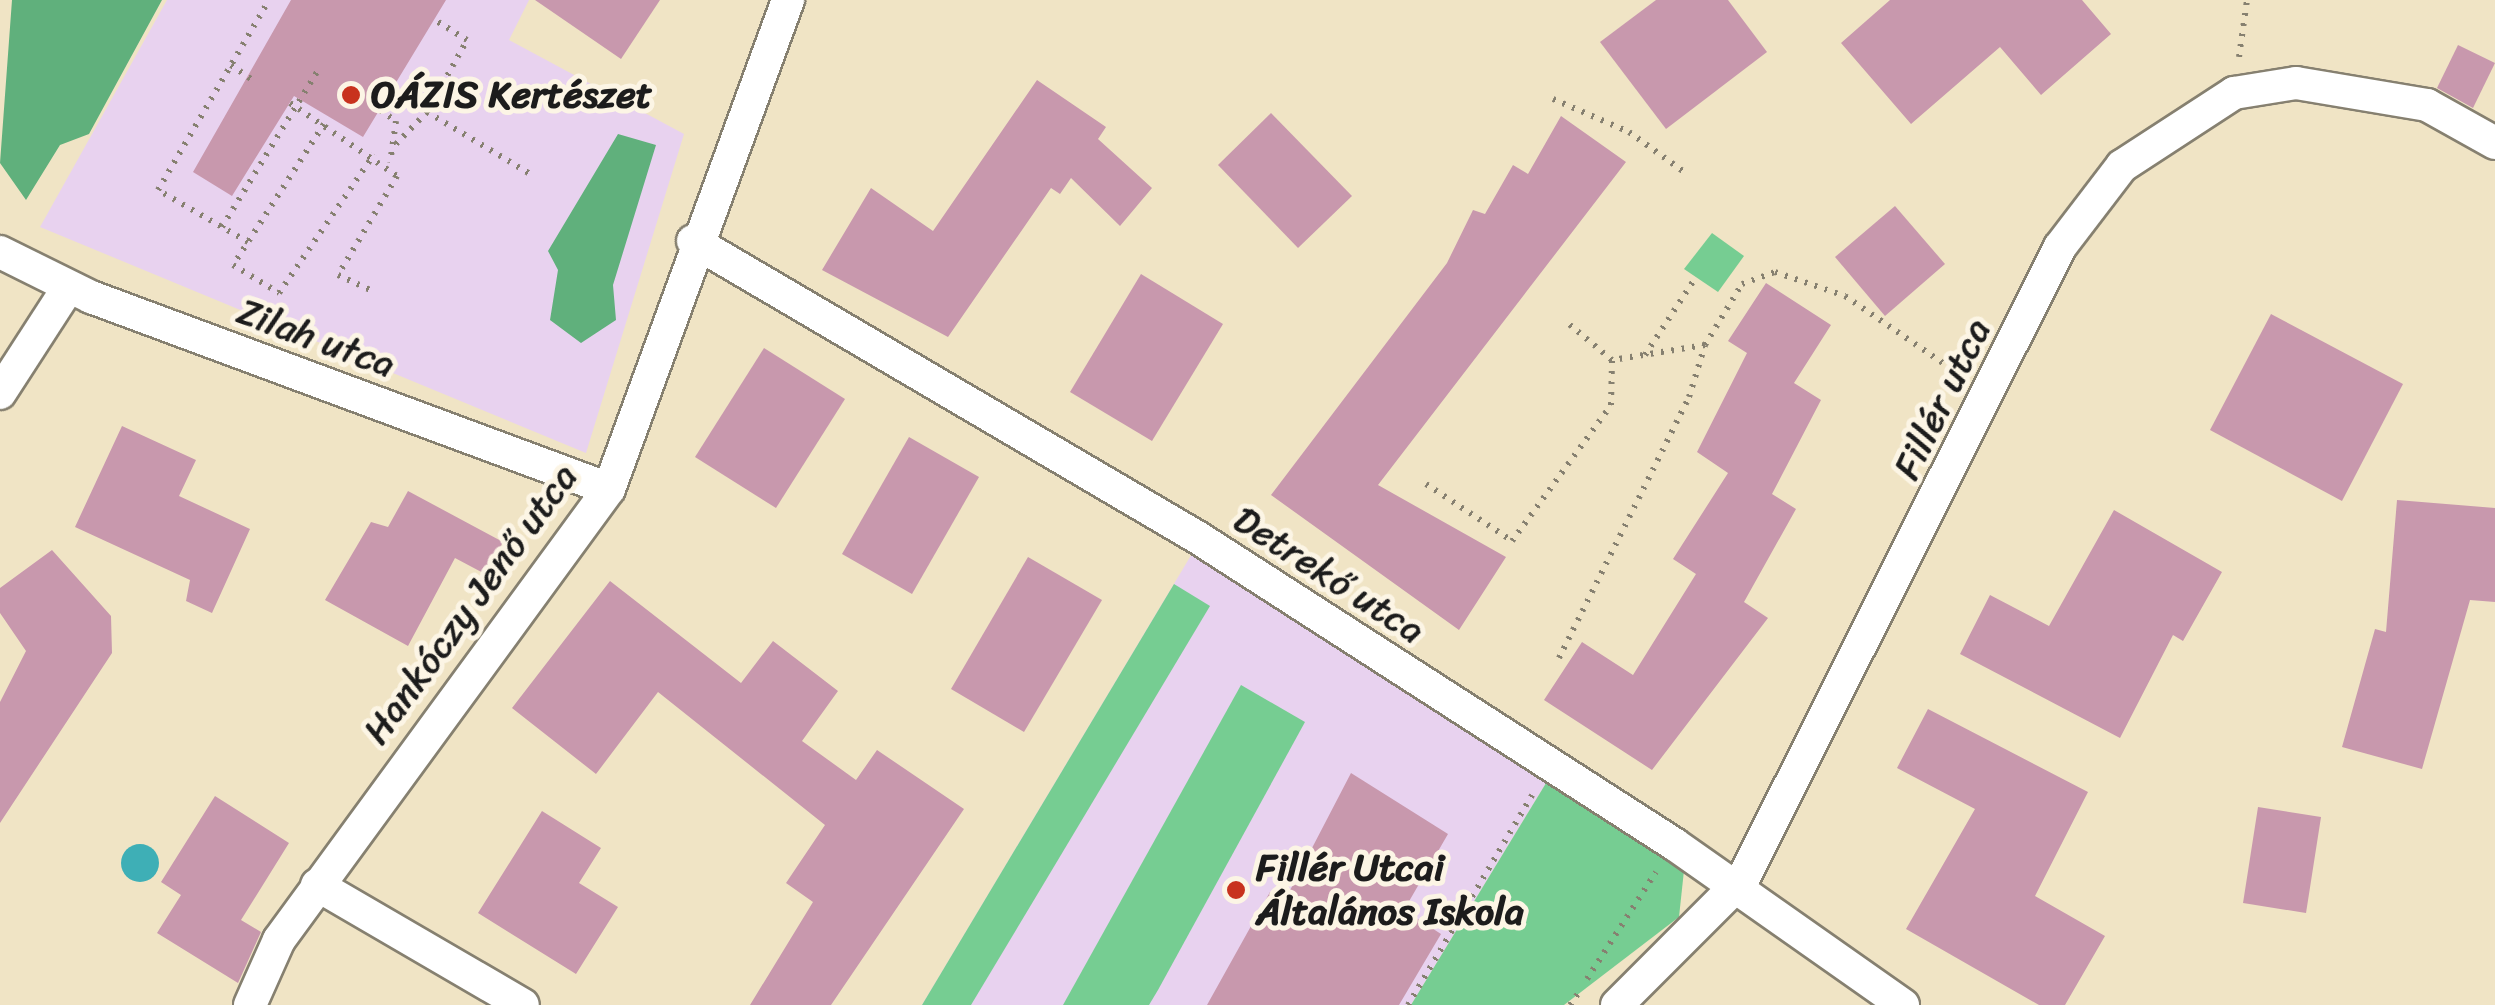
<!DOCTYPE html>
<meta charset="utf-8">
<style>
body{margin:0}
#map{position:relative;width:2495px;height:1005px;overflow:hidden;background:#f0e4c5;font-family:Sriracha,sans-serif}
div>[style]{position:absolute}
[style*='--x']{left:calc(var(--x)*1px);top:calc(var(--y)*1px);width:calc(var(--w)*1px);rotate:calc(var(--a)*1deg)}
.built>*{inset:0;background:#e8d2ef}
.green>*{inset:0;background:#76cd92}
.forest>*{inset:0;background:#60b07c}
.water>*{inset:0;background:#3eafb6}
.round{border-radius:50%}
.building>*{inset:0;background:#c898ad}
.path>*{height:6px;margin-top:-3px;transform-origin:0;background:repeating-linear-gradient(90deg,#868070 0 2.5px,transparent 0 10.5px)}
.roads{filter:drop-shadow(2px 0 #868070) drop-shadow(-2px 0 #868070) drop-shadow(0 2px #868070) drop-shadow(0 -2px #868070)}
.street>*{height:32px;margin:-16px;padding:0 16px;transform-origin:16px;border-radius:16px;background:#fff}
.dots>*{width:28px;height:28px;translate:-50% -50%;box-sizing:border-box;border:5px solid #fcf5e5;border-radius:50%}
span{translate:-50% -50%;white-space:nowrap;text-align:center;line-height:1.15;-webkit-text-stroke:10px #fcf5e5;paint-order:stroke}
.poi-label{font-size:38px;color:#1c1c1c;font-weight:700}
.left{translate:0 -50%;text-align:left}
.street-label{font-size:38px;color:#1c1c1c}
</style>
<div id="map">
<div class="built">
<i style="clip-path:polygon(167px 0,529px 0,509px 40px,684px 134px,586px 453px,40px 227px)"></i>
<i style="clip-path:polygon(1193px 552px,1551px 775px,1411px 1005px,922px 1005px)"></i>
</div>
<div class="green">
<i style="clip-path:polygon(1712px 233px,1744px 256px,1718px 292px,1684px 269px)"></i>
<i style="clip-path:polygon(1174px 584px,1210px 606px,1034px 900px,971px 1005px,922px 1005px)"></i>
<i style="clip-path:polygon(1241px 685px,1305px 722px,1158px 990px,1149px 1005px,1063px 1005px)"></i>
<i style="clip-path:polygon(1551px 775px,1685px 861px,1679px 917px,1564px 1005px,1411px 1005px)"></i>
</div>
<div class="forest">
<i style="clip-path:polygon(12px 0,162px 0,89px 134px,60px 145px,26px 200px,0 163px)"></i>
<i style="clip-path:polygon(618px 134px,656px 145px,613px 285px,616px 320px,581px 343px,550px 320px,558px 270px,548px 251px)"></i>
</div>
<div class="water">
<i class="round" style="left:121px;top:844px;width:38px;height:38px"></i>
</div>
<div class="building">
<i style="clip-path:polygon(291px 0,446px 0,363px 137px,294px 96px,232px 196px,193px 172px)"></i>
<i style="clip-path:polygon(535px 0,660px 0,621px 59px)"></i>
<i style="clip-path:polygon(1656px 0,1728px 0,1767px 52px,1666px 129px,1600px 42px)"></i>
<i style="clip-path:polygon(1890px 0,2082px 0,2111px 34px,2041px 95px,2000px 47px,1911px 124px,1841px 43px)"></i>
<i style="clip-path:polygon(2458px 45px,2495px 63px,2473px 108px,2437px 88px)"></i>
<i style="clip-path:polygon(1037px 80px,1106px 127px,1098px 139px,1152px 188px,1120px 226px,1071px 178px,1060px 194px,1051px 188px,948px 337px,822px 270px,871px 188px,933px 231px)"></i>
<i style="clip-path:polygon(1271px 113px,1352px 196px,1298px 248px,1218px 165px)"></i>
<i style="clip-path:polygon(1561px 116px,1626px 162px,1378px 485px,1506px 557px,1459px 630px,1271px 495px,1447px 263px,1473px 210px,1485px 214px,1513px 165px,1528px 174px)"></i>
<i style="clip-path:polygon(1895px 206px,1945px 264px,1885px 316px,1835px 257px)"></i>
<i style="clip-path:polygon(1141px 274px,1223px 324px,1152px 441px,1070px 392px)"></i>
<i style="clip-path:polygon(1766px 283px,1831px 325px,1794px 383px,1821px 400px,1772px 494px,1796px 509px,1744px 602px,1768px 618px,1652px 770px,1544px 700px,1582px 642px,1633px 675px,1696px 574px,1673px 559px,1728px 473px,1697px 452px,1747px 353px,1728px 341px)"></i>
<i style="clip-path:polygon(2271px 314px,2403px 384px,2342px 501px,2210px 430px)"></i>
<i style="clip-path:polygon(764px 348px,845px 399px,776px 508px,695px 457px)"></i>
<i style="clip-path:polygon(122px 426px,196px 460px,179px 496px,250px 529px,212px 613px,186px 601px,190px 580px,75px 527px)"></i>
<i style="clip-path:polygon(909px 437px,979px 477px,912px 594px,842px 554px)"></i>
<i style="clip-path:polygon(408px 491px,503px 542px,487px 575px,455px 558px,408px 646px,325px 600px,371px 522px,388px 527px)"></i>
<i style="clip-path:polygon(2397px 500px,2495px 508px,2495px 602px,2470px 600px,2422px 769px,2342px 747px,2375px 629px,2386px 632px)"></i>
<i style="clip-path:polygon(2114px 510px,2222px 572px,2183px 641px,2173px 635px,2120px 738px,1960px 654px,1990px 595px,2049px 626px)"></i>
<i style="clip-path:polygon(52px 550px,111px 616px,112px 653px,0 823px,0 702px,26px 651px,0 613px,0 588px)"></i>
<i style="clip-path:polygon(1028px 557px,1102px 600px,1024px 732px,951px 689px)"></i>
<i style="clip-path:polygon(610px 581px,741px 683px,773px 641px,838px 691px,802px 741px,856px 780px,877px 750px,964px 809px,831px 1005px,750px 1005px,813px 902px,786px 883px,825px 825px,658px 692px,596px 774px,512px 708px)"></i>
<i style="clip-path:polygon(1928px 709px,2088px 792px,2035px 896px,2105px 936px,2065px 1005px,2039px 1005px,1906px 929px,1975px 809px,1897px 768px)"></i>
<i style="clip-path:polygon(1351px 773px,1448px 834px,1404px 910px,1441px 934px,1399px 1005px,1207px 1005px,1270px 892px,1286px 898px)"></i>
<i style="clip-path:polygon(215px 796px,289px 843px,241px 920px,261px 932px,238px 983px,157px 933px,181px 895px,161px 882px)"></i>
<i style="clip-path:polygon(2258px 807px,2321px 817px,2306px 913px,2243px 903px)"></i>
<i style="clip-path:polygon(542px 811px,601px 848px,579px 883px,618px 907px,576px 974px,478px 913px)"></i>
</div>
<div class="path">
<i style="--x:2239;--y:57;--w:58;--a:-82"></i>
<i style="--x:231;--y:65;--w:24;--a:35"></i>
<i style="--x:1553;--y:99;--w:83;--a:23.5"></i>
<i style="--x:1629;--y:132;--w:72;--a:35.9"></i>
<i style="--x:290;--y:103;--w:130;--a:34.3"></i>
<i style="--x:397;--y:176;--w:115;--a:120.8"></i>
<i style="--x:338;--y:275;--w:38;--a:25"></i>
<i style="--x:380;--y:110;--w:19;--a:35"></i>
<i style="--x:396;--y:121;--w:42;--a:98.1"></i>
<i style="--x:427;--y:112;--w:122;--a:31"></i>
<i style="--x:324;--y:124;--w:168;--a:122.8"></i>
<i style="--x:233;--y:265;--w:54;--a:31.3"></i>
<i style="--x:279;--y:293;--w:168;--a:-55.6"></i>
<i style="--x:396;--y:144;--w:45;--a:-45.9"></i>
<i style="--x:427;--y:112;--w:82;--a:-60.9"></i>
<i style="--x:467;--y:40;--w:39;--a:-148"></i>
<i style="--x:222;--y:227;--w:188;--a:-58.5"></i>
<i style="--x:248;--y:242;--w:104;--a:-150"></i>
<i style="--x:158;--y:190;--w:220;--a:-59.7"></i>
<i style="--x:1705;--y:345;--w:71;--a:-58.8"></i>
<i style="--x:1742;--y:284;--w:35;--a:-20"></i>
<i style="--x:1775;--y:272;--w:74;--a:18.9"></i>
<i style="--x:1845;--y:296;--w:138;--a:34.4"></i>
<i style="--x:1645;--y:355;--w:93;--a:-56.8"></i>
<i style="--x:1426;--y:484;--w:103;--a:33.5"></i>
<i style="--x:1512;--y:541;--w:168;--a:-53.9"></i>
<i style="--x:1611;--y:405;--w:45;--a:-88.7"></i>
<i style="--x:1612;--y:360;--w:62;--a:-140.2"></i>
<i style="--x:1559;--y:658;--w:292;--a:-63.5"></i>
<i style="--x:1689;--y:397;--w:54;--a:-72.9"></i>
<i style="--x:1705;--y:345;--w:94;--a:170.8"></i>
<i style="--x:1587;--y:979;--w:127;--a:-57.2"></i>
<i style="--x:1408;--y:1005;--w:244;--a:-59.4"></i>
<i style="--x:1570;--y:1005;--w:19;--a:-55"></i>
</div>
<div class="roads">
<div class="street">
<i style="--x:693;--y:241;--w:584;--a:30.43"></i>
<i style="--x:1197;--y:537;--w:567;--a:32.77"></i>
<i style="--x:1674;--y:844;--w:280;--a:35.1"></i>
<i style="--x:0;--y:252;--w:102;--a:26.3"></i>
<i style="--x:91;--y:297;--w:552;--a:20.34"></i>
<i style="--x:0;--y:393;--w:125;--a:-57.1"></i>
<i style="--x:317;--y:885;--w:238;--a:30.2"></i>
<i style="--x:250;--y:1005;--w:71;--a:-66"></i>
<i style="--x:279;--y:940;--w:559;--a:-53.81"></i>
<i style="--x:609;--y:489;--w:521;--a:-69.89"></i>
<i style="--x:1617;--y:1005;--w:178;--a:-45"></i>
<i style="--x:1743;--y:879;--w:707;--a:-63.36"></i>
<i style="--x:2060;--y:247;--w:102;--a:-52.6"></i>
<i style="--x:2122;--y:166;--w:134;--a:-33.1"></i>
<i style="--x:2234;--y:93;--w:63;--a:-9.2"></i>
<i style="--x:2296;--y:83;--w:133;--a:9.5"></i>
<i style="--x:2427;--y:105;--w:78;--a:29.2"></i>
</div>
</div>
<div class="dots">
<i style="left:351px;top:95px;background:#c8321e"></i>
<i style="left:1236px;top:890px;background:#c8321e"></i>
</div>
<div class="poi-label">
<span class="left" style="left:371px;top:95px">OÁZIS Kertészet</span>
<span class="left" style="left:1256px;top:890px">Fillér Utcai<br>Általános Iskola</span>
</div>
<div class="street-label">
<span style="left:316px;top:338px;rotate:20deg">Zilah utca</span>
<span style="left:1942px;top:399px;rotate:-64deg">Fillér utca</span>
<span style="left:1329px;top:575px;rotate:33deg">Detrekő utca</span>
<span style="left:470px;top:604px;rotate:-54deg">Hankóczy Jenő utca</span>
</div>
</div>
